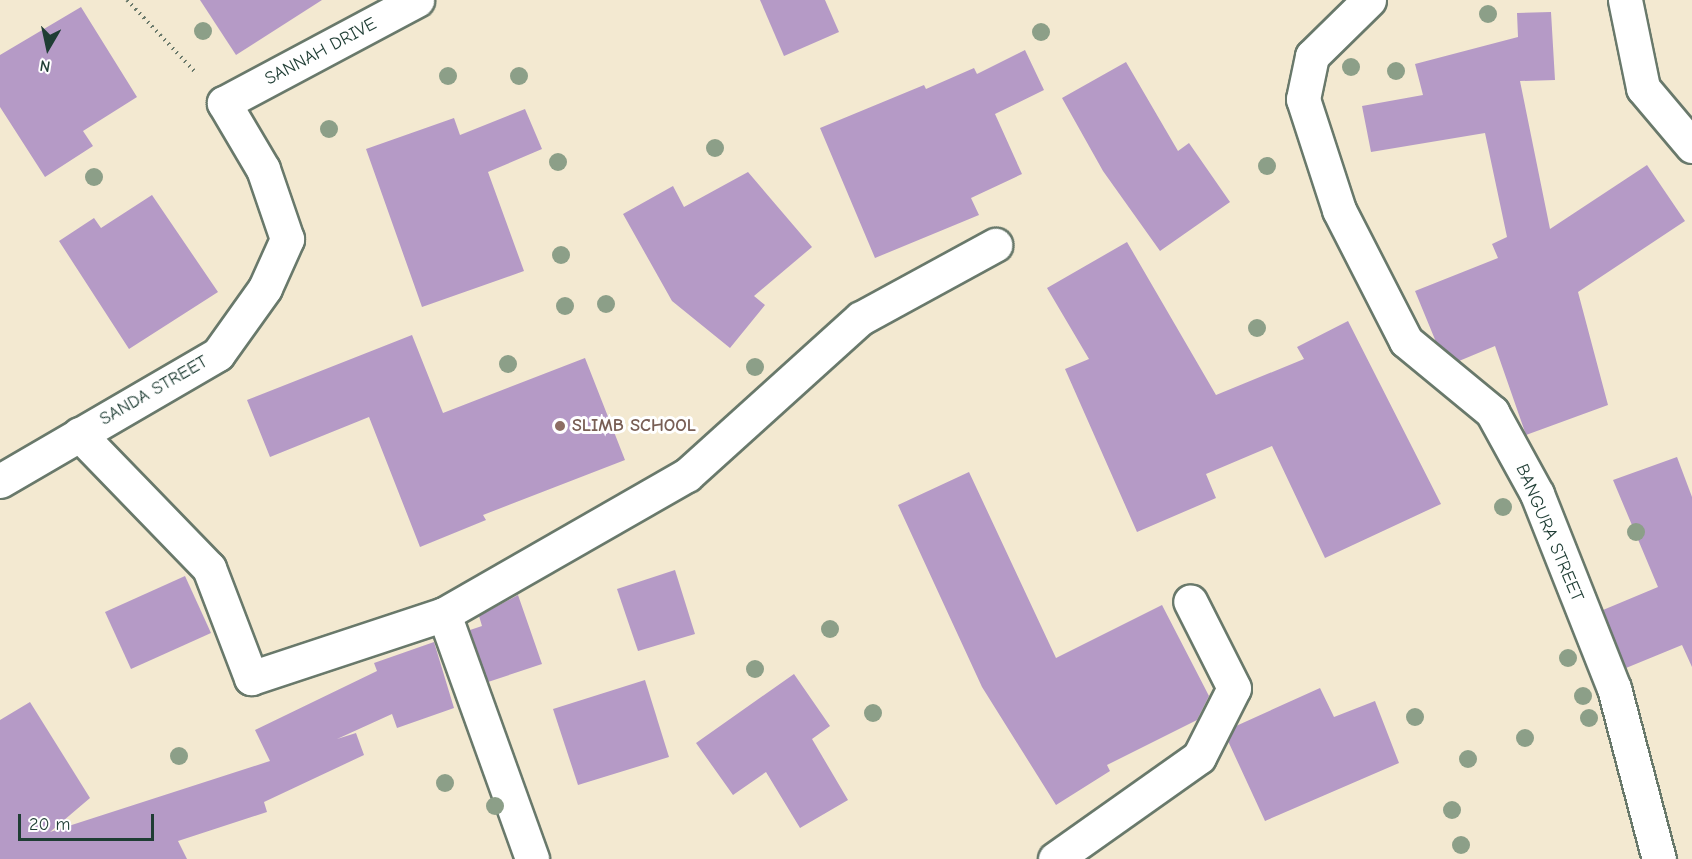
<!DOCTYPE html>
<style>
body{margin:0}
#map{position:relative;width:1692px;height:859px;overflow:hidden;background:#f3e9d1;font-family:"Comic Neue",sans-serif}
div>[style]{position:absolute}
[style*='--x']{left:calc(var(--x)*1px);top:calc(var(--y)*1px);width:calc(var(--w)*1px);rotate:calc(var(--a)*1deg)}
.building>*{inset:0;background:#b59ac6}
.path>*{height:4px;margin-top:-2px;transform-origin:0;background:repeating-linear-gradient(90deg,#69796b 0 1.5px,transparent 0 6px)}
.roads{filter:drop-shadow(2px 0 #69796b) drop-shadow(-2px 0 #69796b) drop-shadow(0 2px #69796b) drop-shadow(0 -2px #69796b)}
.minor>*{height:33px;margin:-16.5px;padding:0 16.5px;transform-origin:16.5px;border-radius:16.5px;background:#fff}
.trees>*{width:18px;height:18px;margin:-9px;border-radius:50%;background:#8c9f88}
.dots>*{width:16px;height:16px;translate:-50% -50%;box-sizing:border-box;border:3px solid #fff;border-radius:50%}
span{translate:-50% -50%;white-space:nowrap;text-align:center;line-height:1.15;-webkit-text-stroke:6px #fff;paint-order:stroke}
.street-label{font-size:18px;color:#1f3d34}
.education-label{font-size:18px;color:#785e54;font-weight:700}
.left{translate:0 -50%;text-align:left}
.north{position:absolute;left:18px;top:18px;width:60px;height:60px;-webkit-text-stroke:4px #fff;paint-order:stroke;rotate:189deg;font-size:16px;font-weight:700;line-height:24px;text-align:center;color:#1f3d34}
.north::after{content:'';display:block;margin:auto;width:21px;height:27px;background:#1f3d34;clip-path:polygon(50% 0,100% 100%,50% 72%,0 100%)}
.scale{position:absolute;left:18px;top:814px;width:136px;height:27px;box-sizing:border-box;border:3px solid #1f3d34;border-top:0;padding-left:8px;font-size:18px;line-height:21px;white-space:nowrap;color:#1f3d34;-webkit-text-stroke:4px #fff;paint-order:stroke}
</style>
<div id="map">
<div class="building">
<i style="clip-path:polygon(200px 0,322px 0,236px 55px)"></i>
<i style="clip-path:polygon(760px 0,825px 0,839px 32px,784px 56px)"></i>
<i style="clip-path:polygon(81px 7px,137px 97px,83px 131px,93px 146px,45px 177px,0 107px,0 55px)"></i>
<i style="clip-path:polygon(1551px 12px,1555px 80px,1520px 81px,1550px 229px,1647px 165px,1685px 221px,1578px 292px,1608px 405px,1526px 435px,1495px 346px,1459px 361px,1436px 342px,1415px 291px,1498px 258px,1492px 244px,1507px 237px,1485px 133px,1371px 152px,1362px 106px,1423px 95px,1415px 64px,1518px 37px,1517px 13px)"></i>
<i style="clip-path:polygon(1025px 50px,1044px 90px,995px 114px,1022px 174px,971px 198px,979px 215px,875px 258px,820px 128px,924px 85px,926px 89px,974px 68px,977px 74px)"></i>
<i style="clip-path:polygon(1126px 62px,1178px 151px,1189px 143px,1230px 202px,1160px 251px,1103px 171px,1062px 98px)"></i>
<i style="clip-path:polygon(525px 109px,542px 149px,488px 172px,524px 271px,422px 307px,366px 149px,454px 118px,460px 135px)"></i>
<i style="clip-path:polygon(748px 172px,812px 247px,754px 296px,765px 305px,730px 348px,672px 301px,623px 214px,673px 186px,684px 207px)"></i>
<i style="clip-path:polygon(152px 195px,218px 292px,129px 349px,59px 241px,94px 218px,101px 228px)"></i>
<i style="clip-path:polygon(1127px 242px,1216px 395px,1304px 359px,1297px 347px,1348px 321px,1441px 504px,1325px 558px,1272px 446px,1206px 474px,1216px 498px,1137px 532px,1065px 369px,1089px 359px,1047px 288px)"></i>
<i style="clip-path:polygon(412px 335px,443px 413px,585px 358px,625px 460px,483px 515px,486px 520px,420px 547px,369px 417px,270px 457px,247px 400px)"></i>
<i style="clip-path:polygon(1677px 457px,1692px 497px,1692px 667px,1682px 645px,1626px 668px,1603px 610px,1658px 587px,1613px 480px)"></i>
<i style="clip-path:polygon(969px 472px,1056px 658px,1162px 605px,1209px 696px,1197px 720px,1107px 765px,1110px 771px,1056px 805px,982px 687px,898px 505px)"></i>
<i style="clip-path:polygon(675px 570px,695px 634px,638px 651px,617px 589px)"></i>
<i style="clip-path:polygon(185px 576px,211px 633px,131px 669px,105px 612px)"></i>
<i style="clip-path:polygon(518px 595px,542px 664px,488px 682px,470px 630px,482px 626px,479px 616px)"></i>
<i style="clip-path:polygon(434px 642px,454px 708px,397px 728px,392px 714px,337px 739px,356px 733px,364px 755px,264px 802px,267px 812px,178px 841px,187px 859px,0 859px,0 720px,30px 702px,90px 798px,50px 832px,270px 761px,255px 730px,377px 671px,374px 663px)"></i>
<i style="clip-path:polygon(794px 674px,830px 726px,812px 739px,848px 800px,800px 828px,766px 772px,733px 795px,696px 743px)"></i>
<i style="clip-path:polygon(645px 680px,669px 757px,578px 785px,553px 709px)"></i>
<i style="clip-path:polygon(1320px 688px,1334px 717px,1375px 701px,1399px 763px,1265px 821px,1228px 741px,1236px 726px)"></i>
</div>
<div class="path">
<i style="--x:127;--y:0;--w:102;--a:46.6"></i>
</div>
<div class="roads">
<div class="minor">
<i style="--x:1369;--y:0;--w:80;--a:135.5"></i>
<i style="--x:1312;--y:56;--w:44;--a:101.8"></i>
<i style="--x:1303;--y:99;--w:117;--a:72"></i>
<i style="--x:1339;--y:210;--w:147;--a:62.9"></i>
<i style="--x:1406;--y:341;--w:112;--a:39.5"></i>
<i style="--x:1492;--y:412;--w:94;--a:61.2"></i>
<i style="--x:1537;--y:494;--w:209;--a:68.4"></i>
<i style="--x:1614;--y:688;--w:177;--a:75.3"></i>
<i style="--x:1625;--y:0;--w:90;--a:78.4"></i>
<i style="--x:1643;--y:88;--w:76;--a:49.8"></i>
<i style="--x:79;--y:434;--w:187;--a:45.9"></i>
<i style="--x:209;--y:568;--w:118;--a:69.1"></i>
<i style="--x:251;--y:678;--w:203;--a:-18.3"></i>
<i style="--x:444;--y:614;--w:280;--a:-29.8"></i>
<i style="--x:687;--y:475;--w:234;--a:-42.1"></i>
<i style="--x:861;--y:318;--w:153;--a:-28.6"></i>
<i style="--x:0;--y:481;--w:252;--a:-30.2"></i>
<i style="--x:218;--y:354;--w:81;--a:-54.5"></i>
<i style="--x:265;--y:288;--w:54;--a:-65.8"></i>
<i style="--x:287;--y:239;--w:74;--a:-108.9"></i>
<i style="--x:263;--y:169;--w:77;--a:-120.6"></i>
<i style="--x:224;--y:103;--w:219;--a:-28.1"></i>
<i style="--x:444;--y:614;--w:260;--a:70.2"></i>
<i style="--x:1055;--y:859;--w:176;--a:-35.3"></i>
<i style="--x:1199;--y:757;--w:77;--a:-63.1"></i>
<i style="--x:1234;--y:688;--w:97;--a:-116.8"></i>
</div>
</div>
<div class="trees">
<i style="left:1488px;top:14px"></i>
<i style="left:203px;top:31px"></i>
<i style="left:1041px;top:32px"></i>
<i style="left:1351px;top:67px"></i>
<i style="left:1396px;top:71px"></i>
<i style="left:448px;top:76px"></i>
<i style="left:519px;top:76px"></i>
<i style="left:329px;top:129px"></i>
<i style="left:715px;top:148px"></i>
<i style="left:558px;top:162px"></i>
<i style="left:1267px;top:166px"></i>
<i style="left:94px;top:177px"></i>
<i style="left:561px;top:255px"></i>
<i style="left:606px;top:304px"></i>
<i style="left:565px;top:306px"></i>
<i style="left:1257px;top:328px"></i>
<i style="left:508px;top:364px"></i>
<i style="left:755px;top:367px"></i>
<i style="left:1503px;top:507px"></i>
<i style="left:1636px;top:532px"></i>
<i style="left:830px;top:629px"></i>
<i style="left:1568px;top:658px"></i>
<i style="left:755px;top:669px"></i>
<i style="left:1583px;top:696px"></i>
<i style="left:873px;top:713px"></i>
<i style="left:1415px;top:717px"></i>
<i style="left:1589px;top:718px"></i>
<i style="left:1525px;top:738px"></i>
<i style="left:179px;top:756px"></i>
<i style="left:1468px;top:759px"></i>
<i style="left:445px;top:783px"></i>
<i style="left:495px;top:806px"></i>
<i style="left:1452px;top:810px"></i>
<i style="left:1461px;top:845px"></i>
</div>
<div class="dots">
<i style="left:560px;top:426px;background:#8d6e63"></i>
</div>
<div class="street-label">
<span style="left:321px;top:52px;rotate:-28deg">SANNAH DRIVE</span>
<span style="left:154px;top:391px;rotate:-30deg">SANDA STREET</span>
<span style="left:1549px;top:533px;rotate:67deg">BANGURA STREET</span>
</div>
<div class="education-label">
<span class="left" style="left:572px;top:426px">SLIMB SCHOOL</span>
</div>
<div class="north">N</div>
<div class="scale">20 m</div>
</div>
